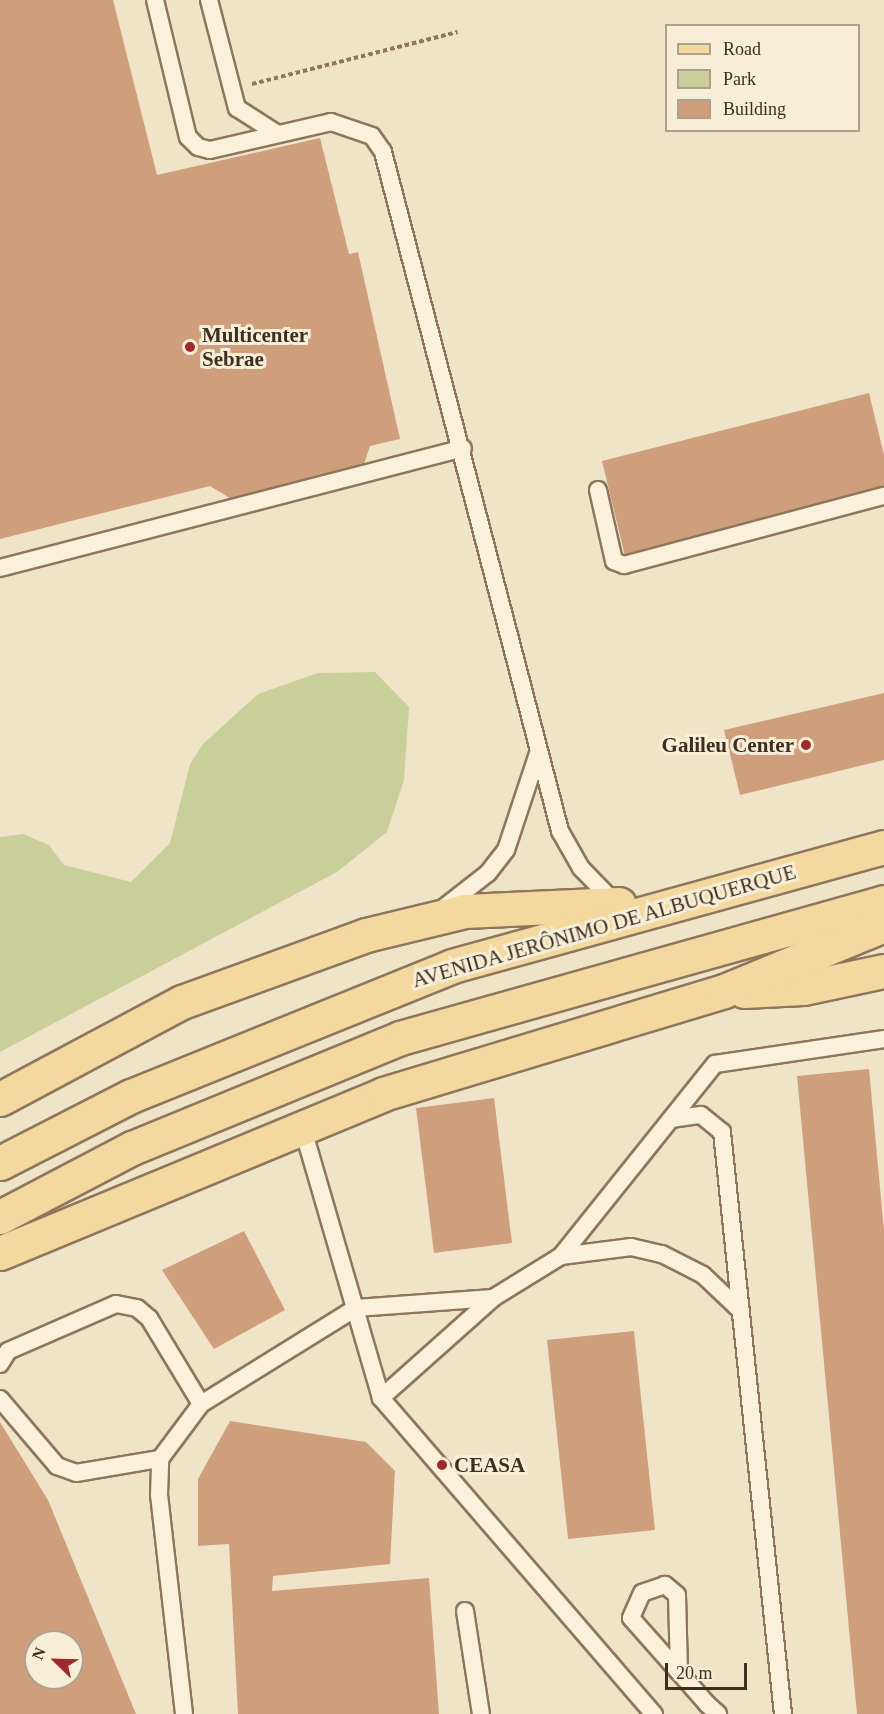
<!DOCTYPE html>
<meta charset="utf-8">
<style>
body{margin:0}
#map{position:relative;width:884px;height:1714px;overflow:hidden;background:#f0e4c8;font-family:"Times New Roman",serif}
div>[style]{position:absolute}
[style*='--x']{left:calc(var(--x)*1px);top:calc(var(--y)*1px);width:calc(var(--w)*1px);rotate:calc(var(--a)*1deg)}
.green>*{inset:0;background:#c9cf9b}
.building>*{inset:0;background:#cf9f7d}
.path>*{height:4px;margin-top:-2px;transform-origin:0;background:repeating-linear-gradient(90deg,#8d765c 0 4.5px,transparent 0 7.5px)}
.roads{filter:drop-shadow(2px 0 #8d765c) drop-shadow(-2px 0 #8d765c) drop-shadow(0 2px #8d765c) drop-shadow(0 -2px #8d765c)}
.service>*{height:16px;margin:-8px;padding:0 8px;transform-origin:8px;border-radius:8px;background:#faf1dc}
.primary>*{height:33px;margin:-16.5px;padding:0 16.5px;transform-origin:16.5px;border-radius:16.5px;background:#f3d9a0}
.dots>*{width:16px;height:16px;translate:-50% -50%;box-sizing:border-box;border:3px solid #f7eed8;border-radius:50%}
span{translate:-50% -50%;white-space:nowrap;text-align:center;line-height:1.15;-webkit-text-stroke:6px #f7eed8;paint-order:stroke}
.poi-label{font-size:21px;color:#3d2e20;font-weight:700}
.left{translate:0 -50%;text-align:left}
.right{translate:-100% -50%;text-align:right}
.street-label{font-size:21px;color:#3d2e20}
.legend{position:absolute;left:665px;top:24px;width:195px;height:108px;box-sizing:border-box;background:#f7eed8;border:2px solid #ada18e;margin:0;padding:8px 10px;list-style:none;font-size:18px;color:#3d2e20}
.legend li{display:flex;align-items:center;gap:12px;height:30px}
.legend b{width:30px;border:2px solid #ada18e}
.north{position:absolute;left:24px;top:1630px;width:60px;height:60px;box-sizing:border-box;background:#f7eed8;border:2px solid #ada18e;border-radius:50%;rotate:293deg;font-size:16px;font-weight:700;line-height:24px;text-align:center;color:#3d2e20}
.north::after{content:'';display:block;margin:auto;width:21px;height:27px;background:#9e2a2b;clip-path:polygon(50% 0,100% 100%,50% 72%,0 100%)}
.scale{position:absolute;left:665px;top:1663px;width:82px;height:27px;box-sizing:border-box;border:3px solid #3d2e20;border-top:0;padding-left:8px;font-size:18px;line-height:21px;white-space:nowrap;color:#3d2e20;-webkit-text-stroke:4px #f7eed8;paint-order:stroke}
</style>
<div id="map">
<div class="green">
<i style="clip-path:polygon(375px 672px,409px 707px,404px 780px,387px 832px,337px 872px,0 1052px,0 837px,23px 834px,49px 845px,64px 865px,131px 882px,170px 843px,190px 764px,203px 744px,258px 694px,318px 673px)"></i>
</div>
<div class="building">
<i style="clip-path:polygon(0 0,113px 0,157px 175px,320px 138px,349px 254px,358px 252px,400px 439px,370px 446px,364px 464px,233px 500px,210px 486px,0 539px)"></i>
<i style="clip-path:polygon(869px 393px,884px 455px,884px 490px,625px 556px,602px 461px)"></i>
<i style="clip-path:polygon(884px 693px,884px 760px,740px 795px,724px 730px)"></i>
<i style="clip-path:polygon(869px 1069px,884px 1231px,884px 1714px,857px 1714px,797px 1076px)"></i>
<i style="clip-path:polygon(494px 1098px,512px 1243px,434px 1253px,416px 1108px)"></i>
<i style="clip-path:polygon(244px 1231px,285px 1310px,214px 1349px,162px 1270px)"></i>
<i style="clip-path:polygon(634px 1331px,655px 1530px,568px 1539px,547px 1340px)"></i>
<i style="clip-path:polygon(230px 1421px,366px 1442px,395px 1471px,390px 1564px,273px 1576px,272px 1591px,429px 1578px,439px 1714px,238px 1714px,229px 1544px,198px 1546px,198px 1479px)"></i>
<i style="clip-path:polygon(evenodd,0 1422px,48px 1500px,136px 1714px,0 1714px,0 1422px,36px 1642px,72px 1642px,72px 1678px,36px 1678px,36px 1642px)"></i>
</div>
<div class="path">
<i style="--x:252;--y:84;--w:212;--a:-14.2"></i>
</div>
<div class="roads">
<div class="service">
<i style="--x:155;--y:0;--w:141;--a:76.5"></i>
<i style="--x:188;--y:137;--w:14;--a:45"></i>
<i style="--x:198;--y:147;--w:12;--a:14"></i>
<i style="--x:210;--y:150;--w:124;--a:-13"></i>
<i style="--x:331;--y:122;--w:43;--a:18.9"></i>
<i style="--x:372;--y:136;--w:19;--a:55"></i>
<i style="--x:383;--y:152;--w:702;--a:75.39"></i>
<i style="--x:560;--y:831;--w:43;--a:60.4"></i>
<i style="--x:581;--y:868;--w:50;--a:45.8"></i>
<i style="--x:209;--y:0;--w:112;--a:75.5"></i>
<i style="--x:237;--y:108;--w:46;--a:32.7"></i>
<i style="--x:598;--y:490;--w:73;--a:77.3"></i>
<i style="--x:614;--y:561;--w:11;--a:22"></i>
<i style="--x:624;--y:565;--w:269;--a:-14.9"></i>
<i style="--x:0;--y:568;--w:478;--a:-14.5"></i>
<i style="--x:442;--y:909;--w:58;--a:-38"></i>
<i style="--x:488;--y:873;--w:29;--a:-52"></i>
<i style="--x:506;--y:850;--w:102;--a:-71.7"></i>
<i style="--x:671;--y:1119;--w:30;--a:-8"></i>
<i style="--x:701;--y:1115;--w:27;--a:39"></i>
<i style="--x:722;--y:1132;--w:585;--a:84.02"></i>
<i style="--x:302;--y:1126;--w:283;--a:73.8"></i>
<i style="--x:381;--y:1398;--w:418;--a:49.2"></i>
<i style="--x:561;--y:1256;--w:71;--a:-7.3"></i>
<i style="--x:631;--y:1247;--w:32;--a:13"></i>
<i style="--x:662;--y:1254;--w:46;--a:27.1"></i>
<i style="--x:703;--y:1275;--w:52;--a:43.5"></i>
<i style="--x:0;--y:1364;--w:15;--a:-58"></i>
<i style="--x:8;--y:1351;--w:118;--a:-23.5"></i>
<i style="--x:116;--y:1304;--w:21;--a:11"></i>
<i style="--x:137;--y:1308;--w:16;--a:40"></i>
<i style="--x:149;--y:1318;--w:100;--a:58.8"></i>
<i style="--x:381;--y:1398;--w:149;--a:-41.7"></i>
<i style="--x:0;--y:1399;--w:88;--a:49.6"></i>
<i style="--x:57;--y:1466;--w:20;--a:20"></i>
<i style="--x:76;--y:1473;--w:85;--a:-9.5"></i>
<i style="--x:465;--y:1611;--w:104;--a:81.2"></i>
<i style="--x:679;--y:1672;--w:77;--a:-91.5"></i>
<i style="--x:677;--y:1595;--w:16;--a:-140"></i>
<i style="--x:665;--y:1585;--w:24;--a:161"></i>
<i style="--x:642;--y:1593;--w:27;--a:114"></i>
<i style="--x:631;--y:1618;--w:72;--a:48.4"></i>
<i style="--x:679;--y:1672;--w:43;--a:48.8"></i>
<i style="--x:707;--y:1704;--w:15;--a:42"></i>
<i style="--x:184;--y:1714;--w:220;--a:-96.5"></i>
<i style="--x:159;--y:1495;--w:36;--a:-88"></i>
<i style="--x:160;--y:1459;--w:69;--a:-53.3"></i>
<i style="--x:201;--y:1404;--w:182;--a:-31.8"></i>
<i style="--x:356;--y:1308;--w:137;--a:-4.2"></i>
<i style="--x:493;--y:1298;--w:80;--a:-31.7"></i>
<i style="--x:561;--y:1256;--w:246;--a:-51.3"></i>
<i style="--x:715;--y:1064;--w:171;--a:-8.4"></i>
</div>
<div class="primary">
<i style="--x:744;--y:991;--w:59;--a:-2.9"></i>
<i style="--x:803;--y:988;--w:83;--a:-11.9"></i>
<i style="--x:0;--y:1099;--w:206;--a:-28.1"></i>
<i style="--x:182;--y:1002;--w:196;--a:-20"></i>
<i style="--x:366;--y:935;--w:102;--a:-13.6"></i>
<i style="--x:465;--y:911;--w:154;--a:-2.6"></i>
<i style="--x:0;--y:1163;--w:147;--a:-27.1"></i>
<i style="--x:131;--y:1096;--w:346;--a:-22"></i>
<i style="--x:452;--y:966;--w:448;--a:-15.4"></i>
<i style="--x:0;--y:1217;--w:149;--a:-27.6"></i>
<i style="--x:132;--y:1148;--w:290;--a:-22.3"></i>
<i style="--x:400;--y:1038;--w:503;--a:-15.69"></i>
<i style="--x:0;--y:1253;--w:415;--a:-22.5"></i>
<i style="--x:383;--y:1094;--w:356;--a:-16.8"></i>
<i style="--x:724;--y:991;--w:173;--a:-22.4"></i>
</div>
</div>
<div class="dots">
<i style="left:190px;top:347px;background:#9e2a2b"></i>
<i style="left:806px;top:745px;background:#9e2a2b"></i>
<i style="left:442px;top:1465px;background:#9e2a2b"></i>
</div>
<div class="poi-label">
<span class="left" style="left:202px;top:347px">Multicenter<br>Sebrae</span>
<span class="right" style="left:794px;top:745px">Galileu Center</span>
<span class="left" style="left:454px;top:1465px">CEASA</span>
</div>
<div class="street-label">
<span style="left:604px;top:926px;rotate:-16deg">AVENIDA JERÔNIMO DE ALBUQUERQUE</span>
</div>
<ul class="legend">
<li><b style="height:8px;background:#f3d9a0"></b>Road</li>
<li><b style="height:16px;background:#c9cf9b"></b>Park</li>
<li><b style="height:16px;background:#cf9f7d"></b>Building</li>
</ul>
<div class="north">N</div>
<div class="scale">20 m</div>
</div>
